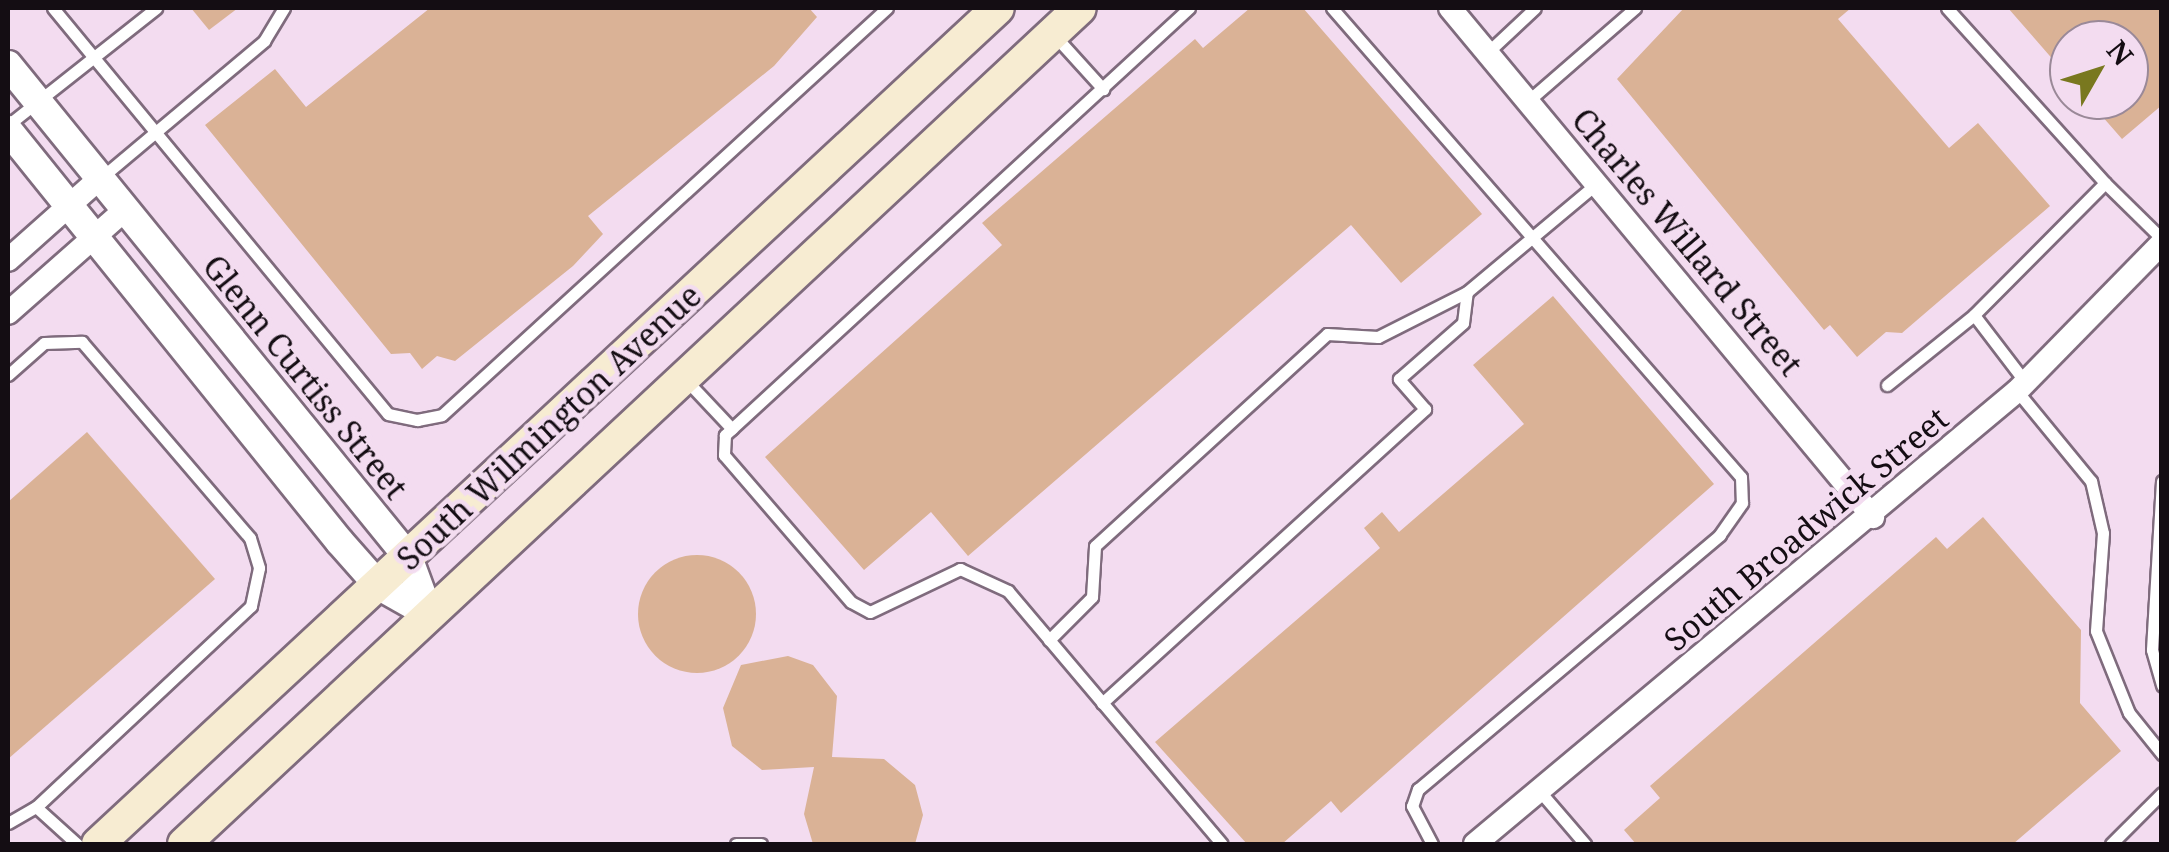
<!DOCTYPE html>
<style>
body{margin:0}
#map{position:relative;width:2169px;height:852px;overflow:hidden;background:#f3dcf0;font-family:"Noto Serif",serif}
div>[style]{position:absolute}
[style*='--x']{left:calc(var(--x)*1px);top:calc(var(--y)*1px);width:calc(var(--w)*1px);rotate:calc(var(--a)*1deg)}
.building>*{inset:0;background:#dab296}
.round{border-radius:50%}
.roads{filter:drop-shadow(2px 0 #7f6b7d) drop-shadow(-2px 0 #7f6b7d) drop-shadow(0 2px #7f6b7d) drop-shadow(0 -2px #7f6b7d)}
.service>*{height:11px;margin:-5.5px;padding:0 5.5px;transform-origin:5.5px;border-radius:5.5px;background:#fff}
.minor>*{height:22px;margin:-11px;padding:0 11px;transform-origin:11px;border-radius:11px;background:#fff}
.tertiary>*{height:28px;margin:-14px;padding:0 14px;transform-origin:14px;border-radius:14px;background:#fff}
.secondary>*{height:32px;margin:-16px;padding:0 16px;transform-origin:16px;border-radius:16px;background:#f7ecd2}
span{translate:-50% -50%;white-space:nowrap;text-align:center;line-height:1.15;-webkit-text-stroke:9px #f3dcf0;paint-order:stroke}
.street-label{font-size:32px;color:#140d13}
.frame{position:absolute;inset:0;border:10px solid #140d13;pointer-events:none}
.north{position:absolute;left:2049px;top:20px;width:100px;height:100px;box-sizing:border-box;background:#f3dcf0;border:2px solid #9a8998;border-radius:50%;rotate:51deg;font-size:28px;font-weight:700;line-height:40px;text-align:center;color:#140d13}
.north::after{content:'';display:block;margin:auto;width:35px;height:45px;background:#79781f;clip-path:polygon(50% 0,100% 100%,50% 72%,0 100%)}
</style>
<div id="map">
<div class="building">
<i style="clip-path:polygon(191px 8px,238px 8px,209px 30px)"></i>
<i style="clip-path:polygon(430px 8px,809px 8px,817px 17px,774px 66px,588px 216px,603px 234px,573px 266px,455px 361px,437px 356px,422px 369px,410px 353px,391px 354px,205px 125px,275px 69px,306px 107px)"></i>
<i style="clip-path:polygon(1250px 8px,1303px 8px,1482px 214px,1401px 283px,1351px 225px,968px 556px,931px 512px,864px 570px,765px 457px,1002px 245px,982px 223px,1195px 39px,1203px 48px)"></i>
<i style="clip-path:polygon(1684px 8px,1851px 8px,1838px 19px,1949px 148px,1978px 123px,2050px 206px,1902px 333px,1886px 332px,1857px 357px,1830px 325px,1824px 330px,1617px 79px)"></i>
<i style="clip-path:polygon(2008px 8px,2162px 8px,2162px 105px,2122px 139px,2088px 100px,2129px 100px,2129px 40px,2069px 40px,2069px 78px)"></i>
<i style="clip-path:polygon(1553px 296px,1714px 484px,1341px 813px,1331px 801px,1282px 844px,1247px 844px,1155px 742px,1380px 548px,1364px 528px,1382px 512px,1399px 532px,1524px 424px,1473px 365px)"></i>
<i style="clip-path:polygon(87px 432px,215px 579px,8px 759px,8px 502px)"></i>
<i style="clip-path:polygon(1983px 517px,2081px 630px,2080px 703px,2121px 751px,2013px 844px,1636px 844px,1624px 830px,1660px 798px,1650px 786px,1936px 537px,1947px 549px)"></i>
<i class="round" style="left:638px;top:555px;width:118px;height:118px"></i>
<i style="clip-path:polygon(788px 656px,813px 665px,837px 696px,832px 757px,884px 759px,915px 785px,923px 815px,915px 844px,813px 844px,804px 814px,814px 767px,762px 770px,732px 746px,723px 708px,741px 665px)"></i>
</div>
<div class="roads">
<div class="service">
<i style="--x:53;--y:8;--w:526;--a:50.47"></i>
<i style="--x:388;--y:414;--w:30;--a:12"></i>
<i style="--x:417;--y:420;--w:25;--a:-11"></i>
<i style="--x:442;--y:415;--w:603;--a:-42.45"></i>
<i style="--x:1189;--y:8;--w:631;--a:137.38"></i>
<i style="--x:725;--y:435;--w:20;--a:93"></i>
<i style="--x:724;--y:455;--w:194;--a:49.2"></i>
<i style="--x:851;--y:602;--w:21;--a:28"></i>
<i style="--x:870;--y:612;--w:100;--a:-25.5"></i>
<i style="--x:960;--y:569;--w:53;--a:24.6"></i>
<i style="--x:1008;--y:591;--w:331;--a:49.8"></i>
<i style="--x:1332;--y:8;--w:622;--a:48.91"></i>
<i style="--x:1741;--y:477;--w:26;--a:88"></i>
<i style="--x:1742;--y:503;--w:39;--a:125"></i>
<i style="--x:1720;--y:535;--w:395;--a:139.9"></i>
<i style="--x:1418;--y:789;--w:18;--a:109"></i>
<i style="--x:1412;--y:806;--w:43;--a:62.2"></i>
<i style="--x:1947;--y:8;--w:236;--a:47.9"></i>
<i style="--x:2105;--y:183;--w:186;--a:134.8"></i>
<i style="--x:1974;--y:315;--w:86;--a:52.6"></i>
<i style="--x:1055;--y:36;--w:72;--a:47.8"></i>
<i style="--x:1488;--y:52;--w:64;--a:-43.1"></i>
<i style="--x:1528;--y:101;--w:142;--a:-41"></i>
<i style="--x:8;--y:125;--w:189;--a:-38.3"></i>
<i style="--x:102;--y:177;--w:212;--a:-40"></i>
<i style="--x:264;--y:41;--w:39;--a:-59"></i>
<i style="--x:2105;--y:183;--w:80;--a:44.5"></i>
<i style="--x:8;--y:375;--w:48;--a:-41.6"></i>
<i style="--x:44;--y:343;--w:38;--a:-2"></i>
<i style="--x:82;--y:342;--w:258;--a:49.4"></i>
<i style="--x:250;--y:538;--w:31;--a:73"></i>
<i style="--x:259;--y:568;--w:39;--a:102"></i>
<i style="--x:251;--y:606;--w:294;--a:136.9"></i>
<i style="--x:686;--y:380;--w:67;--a:46.8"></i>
<i style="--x:1887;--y:385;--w:112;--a:-38.8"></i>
<i style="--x:2017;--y:391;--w:117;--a:50.6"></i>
<i style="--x:2091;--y:481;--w:53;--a:77"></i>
<i style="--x:2103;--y:533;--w:98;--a:94.1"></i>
<i style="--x:2096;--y:631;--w:88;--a:68.1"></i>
<i style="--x:2129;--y:713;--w:53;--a:51.2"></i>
<i style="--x:2162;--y:481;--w:169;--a:93.4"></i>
<i style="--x:2152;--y:650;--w:37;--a:74"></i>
<i style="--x:1049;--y:640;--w:61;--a:-45"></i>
<i style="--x:1092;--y:597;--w:51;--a:-86.6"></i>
<i style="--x:1095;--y:546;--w:314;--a:-42.4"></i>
<i style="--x:1327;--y:334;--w:51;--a:3.4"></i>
<i style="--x:1378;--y:337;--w:100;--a:-26.8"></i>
<i style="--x:1467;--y:292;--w:168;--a:-39.9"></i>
<i style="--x:1102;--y:703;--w:437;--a:-42.3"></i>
<i style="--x:1425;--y:409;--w:40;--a:-131"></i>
<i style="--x:1399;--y:379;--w:85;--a:-41.2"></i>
<i style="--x:1463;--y:323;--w:31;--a:-83"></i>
<i style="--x:1543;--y:795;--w:65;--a:49.4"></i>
<i style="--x:8;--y:823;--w:32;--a:-30"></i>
<i style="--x:36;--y:807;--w:55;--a:42.1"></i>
<i style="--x:736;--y:844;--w:25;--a:0"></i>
<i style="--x:2111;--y:844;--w:72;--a:-45"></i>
</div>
<div class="minor">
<i style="--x:1450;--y:8;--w:662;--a:50.27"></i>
<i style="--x:8;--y:260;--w:122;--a:-41.7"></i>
<i style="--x:8;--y:313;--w:156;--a:-41.4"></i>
<i style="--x:1475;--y:844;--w:706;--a:-39.89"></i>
<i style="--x:2017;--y:391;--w:207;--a:-45.6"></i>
</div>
<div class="tertiary">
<i style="--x:8;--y:65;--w:634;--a:50.89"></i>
<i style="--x:408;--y:557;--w:61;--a:69.8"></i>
<i style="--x:8;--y:130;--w:529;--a:51.14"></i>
<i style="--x:340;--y:542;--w:57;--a:48.5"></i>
<i style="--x:378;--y:585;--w:59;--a:29.6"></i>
</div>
<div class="secondary">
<i style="--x:98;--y:844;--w:1228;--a:-42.89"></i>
<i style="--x:184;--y:844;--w:1225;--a:-43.02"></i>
</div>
</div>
<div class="street-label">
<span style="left:1687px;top:242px;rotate:50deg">Charles Willard Street</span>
<span style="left:305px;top:377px;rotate:51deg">Glenn Curtiss Street</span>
<span style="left:549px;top:427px;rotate:-43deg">South Wilmington Avenue</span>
<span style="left:1806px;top:529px;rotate:-40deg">South Broadwick Street</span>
</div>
<div class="frame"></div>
<div class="north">N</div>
</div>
